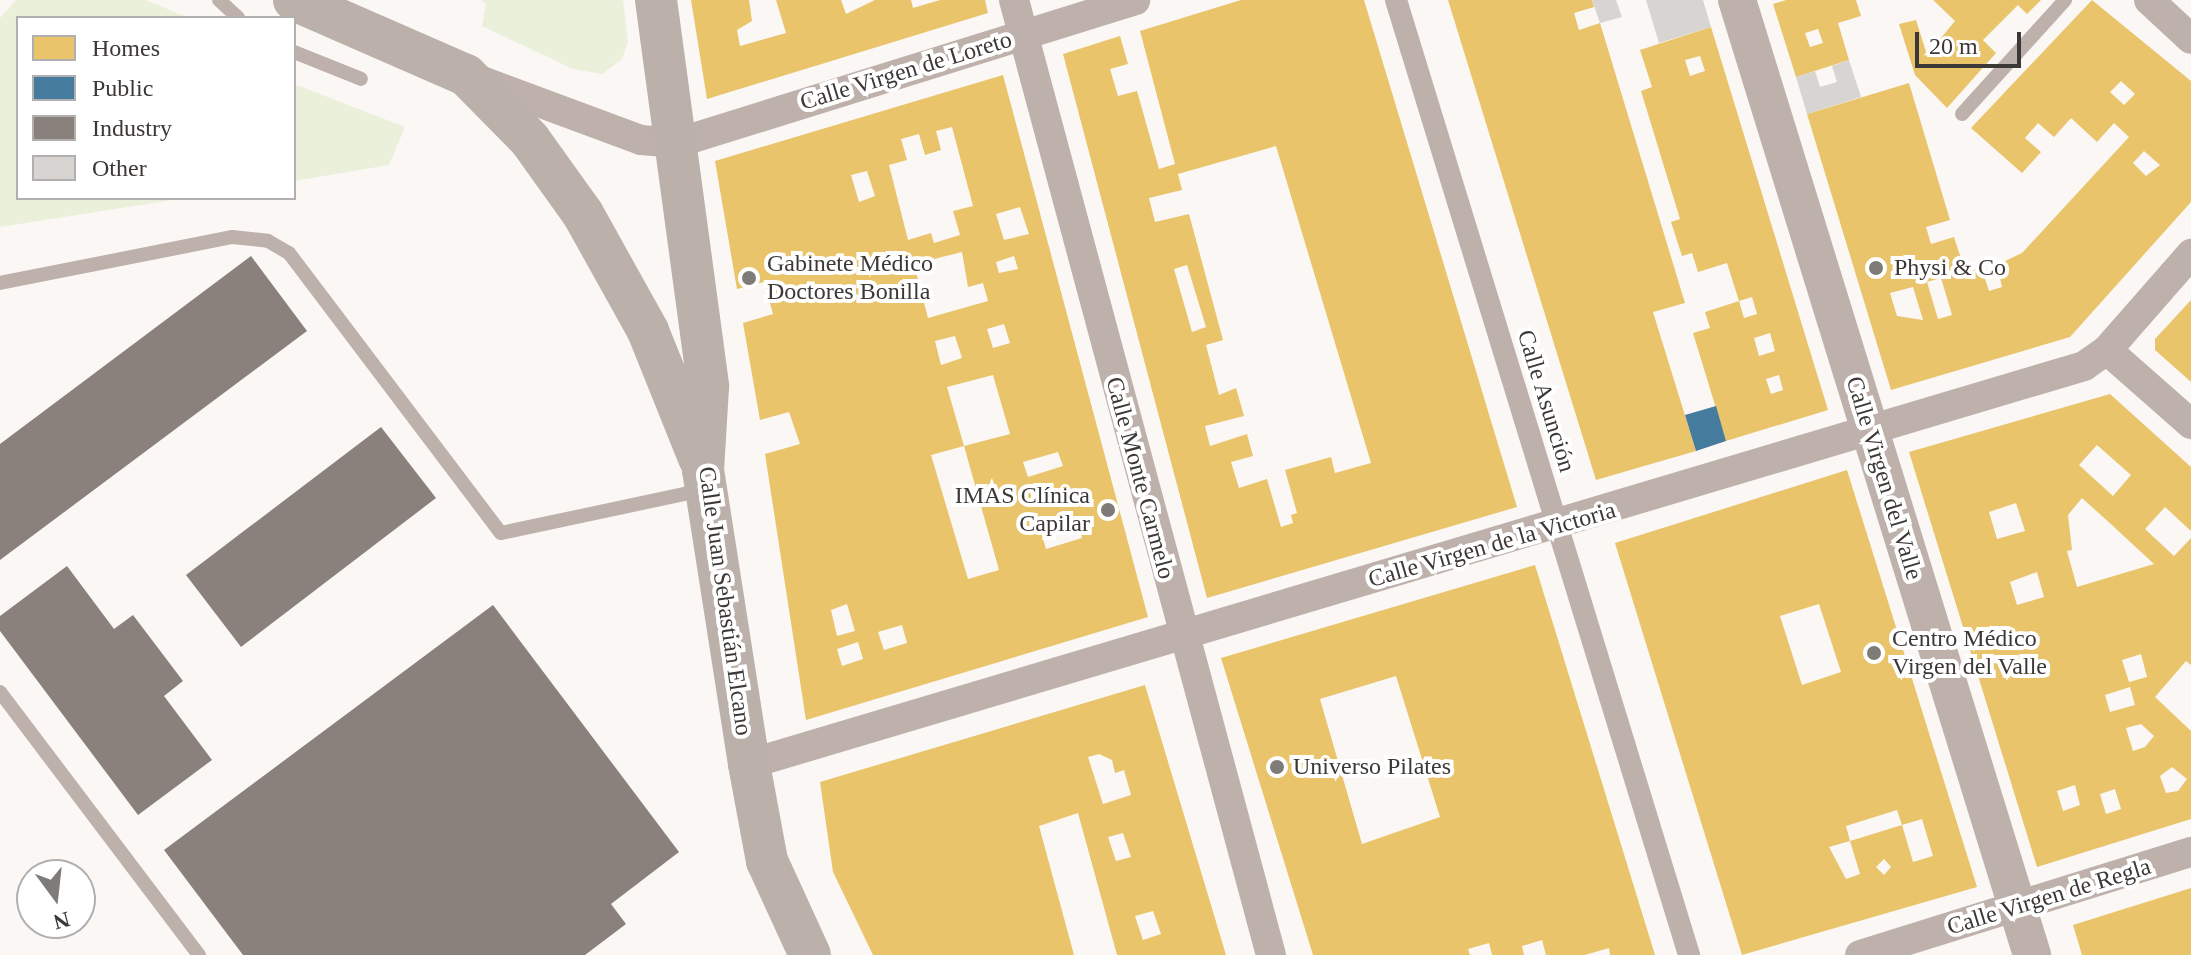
<!DOCTYPE html>
<meta charset="utf-8">
<style>
body{margin:0}
#map{position:relative;width:2191px;height:955px;overflow:hidden;background:#fbf7f5;font-family:Georgia,serif}
div>[style]{position:absolute}
[style*='--x']{left:calc(var(--x)*1px);top:calc(var(--y)*1px);width:calc(var(--w)*1px);rotate:calc(var(--a)*1deg)}
.green>*{inset:0;background:#eaf0da}
.homes>*{inset:0;background:#e9c46a}
.public>*{inset:0;background:#457b9d}
.industry>*{inset:0;background:#8a817c}
.building>*{inset:0;background:#d8d4d2}
.service>*{height:14px;margin:-7px;padding:0 7px;transform-origin:7px;border-radius:7px;background:#beb1ab}
.pedestrian>*{height:22px;margin:-11px;padding:0 11px;transform-origin:11px;border-radius:11px;background:#beb1ab}
.minor>*{height:30px;margin:-15px;padding:0 15px;transform-origin:15px;border-radius:15px;background:#beb1ab}
.tertiary>*{height:38px;margin:-19px;padding:0 19px;transform-origin:19px;border-radius:19px;background:#beb1ab}
.secondary>*{height:42px;margin:-21px;padding:0 21px;transform-origin:21px;border-radius:21px;background:#bcb0aa}
.dots>*{width:22px;height:22px;translate:-50% -50%;box-sizing:border-box;border:4px solid #fff;border-radius:50%}
span{translate:-50% -50%;white-space:nowrap;text-align:center;line-height:1.15;-webkit-text-stroke:8px #fff;paint-order:stroke}
.street-label{font-size:24px;color:#3c3836}
.poi-label{font-size:24px;color:#3c3836}
.left{translate:0 -50%;text-align:left}
.right{translate:-100% -50%;text-align:right}
.legend{position:absolute;left:16px;top:16px;width:280px;height:184px;box-sizing:border-box;background:#fff;border:2px solid #b1afaf;margin:0;padding:10px 14px;list-style:none;font-size:24px;color:#3c3836}
.legend li{display:flex;align-items:center;gap:16px;height:40px}
.legend b{width:40px;border:2px solid #b1afaf}
.north{position:absolute;left:16px;top:859px;width:80px;height:80px;box-sizing:border-box;background:#fff;border:2px solid #b1afaf;border-radius:50%;rotate:165deg;font-size:22px;font-weight:700;line-height:32px;text-align:center;color:#3c3836}
.north::after{content:'';display:block;margin:auto;width:28px;height:36px;background:#7f7b79;clip-path:polygon(50% 0,100% 100%,50% 72%,0 100%)}
.scale{position:absolute;left:1915px;top:32px;width:106px;height:36px;box-sizing:border-box;border:4px solid #3c3836;border-top:0;padding-left:10px;font-size:24px;line-height:28px;white-space:nowrap;color:#3c3836;-webkit-text-stroke:6px #fff;paint-order:stroke}
</style>
<div id="map">
<div class="green">
<i style="clip-path:polygon(16px 0,146px 0,189px 18px,18px 18px,18px 198px,185px 198px,0 227px,0 18px)"></i>
<i style="clip-path:polygon(481px 0,623px 0,628px 42px,622px 59px,602px 74px,573px 69px,482px 26px,486px 4px)"></i>
<i style="clip-path:polygon(294px 84px,405px 127px,389px 165px,294px 181px)"></i>
</div>
<div class="homes">
<i style="clip-path:polygon(691px 0,749px 0,752px 21px,737px 30px,740px 46px,786px 33px,776px 0,841px 0,846px 14px,875px 0,911px 0,913px 8px,940px 0,985px 0,988px 13px,707px 99px)"></i>
<i style="clip-path:polygon(evenodd,1241px 0,1364px 0,1517px 507px,1207px 598px,1063px 54px,1120px 36px,1128px 64px,1110px 69px,1118px 96px,1137px 91px,1159px 169px,1175px 164px,1140px 31px,1241px 0,1276px 146px,1371px 463px,1335px 473px,1331px 457px,1285px 470px,1297px 513px,1291px 515px,1293px 523px,1281px 527px,1267px 479px,1239px 488px,1231px 462px,1253px 456px,1247px 434px,1210px 446px,1205px 426px,1244px 416px,1236px 388px,1219px 395px,1206px 345px,1223px 340px,1189px 214px,1155px 222px,1149px 198px,1182px 190px,1178px 174px,1276px 146px,1241px 0,1187px 265px,1206px 327px,1192px 332px,1174px 269px,1187px 265px)"></i>
<i style="clip-path:polygon(1448px 0,1592px 0,1594px 7px,1574px 13px,1579px 30px,1600px 23px,1685px 303px,1653px 312px,1696px 451px,1596px 480px)"></i>
<i style="clip-path:polygon(evenodd,1786px 0,1856px 0,1861px 16px,1838px 23px,1849px 60px,1796px 77px,1773px 4px,1786px 0,1818px 29px,1823px 43px,1810px 47px,1805px 33px,1818px 29px)"></i>
<i style="clip-path:polygon(1933px 0,2041px 0,2027px 14px,2018px 5px,1983px 40px,1996px 53px,1947px 108px,1915px 75px,1899px 24px,1916px 20px,1927px 55px,1955px 21px)"></i>
<i style="clip-path:polygon(evenodd,2092px 0,2191px 81px,2191px 202px,2070px 337px,1891px 390px,1807px 114px,1909px 83px,1950px 220px,1926px 227px,1931px 244px,1954px 237px,1965px 271px,1981px 266px,1989px 291px,2002px 287px,1997px 265px,2022px 253px,2129px 137px,2114px 123px,2097px 142px,2071px 118px,2054px 137px,2038px 123px,2025px 138px,2041px 152px,2022px 173px,1971px 128px,2092px 0,2121px 81px,2135px 94px,2124px 105px,2110px 92px,2121px 81px,2092px 0,2144px 151px,2160px 165px,2146px 176px,2133px 163px,2144px 151px,2092px 0,1941px 278px,1952px 315px,1938px 319px,1927px 282px,1941px 278px,2092px 0,1913px 287px,1923px 320px,1897px 316px,1890px 293px,1913px 287px)"></i>
<i style="clip-path:polygon(evenodd,1711px 27px,1828px 410px,1726px 441px,1693px 333px,1710px 328px,1705px 312px,1739px 301px,1744px 318px,1757px 314px,1752px 297px,1739px 301px,1727px 263px,1698px 272px,1692px 253px,1682px 256px,1671px 222px,1680px 219px,1641px 91px,1652px 87px,1640px 50px,1711px 27px,1700px 56px,1705px 71px,1690px 76px,1685px 60px,1700px 56px,1711px 27px,1770px 333px,1775px 351px,1759px 356px,1754px 338px,1770px 333px,1711px 27px,1779px 375px,1783px 390px,1771px 394px,1766px 379px,1779px 375px)"></i>
<i style="clip-path:polygon(evenodd,1003px 75px,1148px 617px,806px 720px,765px 454px,800px 444px,789px 412px,760px 420px,743px 323px,773px 314px,764px 282px,737px 289px,715px 161px,1003px 75px,952px 127px,973px 206px,953px 211px,960px 235px,934px 243px,931px 233px,908px 240px,889px 165px,907px 160px,901px 139px,919px 134px,925px 155px,941px 150px,936px 131px,952px 127px,1003px 75px,867px 171px,875px 196px,859px 202px,851px 175px,867px 171px,1003px 75px,1020px 207px,1029px 234px,1004px 240px,996px 214px,1020px 207px,1003px 75px,962px 252px,968px 287px,983px 283px,988px 301px,928px 318px,914px 264px,962px 252px,1003px 75px,1014px 256px,1018px 269px,999px 273px,996px 262px,1014px 256px,1003px 75px,1004px 324px,1010px 343px,993px 348px,987px 329px,1004px 324px,1003px 75px,955px 336px,962px 358px,941px 365px,935px 341px,955px 336px,1003px 75px,993px 375px,1010px 434px,964px 446px,999px 570px,968px 579px,931px 455px,964px 446px,947px 387px,993px 375px,1003px 75px,1058px 452px,1063px 466px,1028px 477px,1023px 462px,1058px 452px,1003px 75px,1077px 520px,1082px 538px,1046px 549px,1041px 532px,1077px 520px,1003px 75px,847px 604px,855px 631px,837px 636px,831px 610px,847px 604px,1003px 75px,902px 625px,907px 643px,884px 650px,878px 632px,902px 625px,1003px 75px,858px 642px,863px 659px,842px 666px,837px 649px,858px 642px)"></i>
<i style="clip-path:polygon(2191px 300px,2191px 382px,2155px 350px,2155px 339px)"></i>
<i style="clip-path:polygon(evenodd,2110px 394px,2191px 467px,2191px 531px,2165px 507px,2145px 529px,2174px 556px,2191px 538px,2191px 665px,2186px 661px,2155px 697px,2191px 731px,2191px 819px,2037px 867px,1909px 452px,2110px 394px,2097px 445px,2131px 475px,2113px 496px,2079px 465px,2097px 445px,2110px 394px,2082px 498px,2113px 526px,2154px 564px,2077px 587px,2067px 551px,2072px 550px,2068px 515px,2082px 498px,2110px 394px,2016px 503px,2025px 531px,1997px 539px,1989px 512px,2016px 503px,2110px 394px,2037px 572px,2044px 597px,2017px 605px,2010px 582px,2037px 572px,2110px 394px,2141px 654px,2147px 677px,2129px 682px,2122px 660px,2141px 654px,2110px 394px,2130px 687px,2135px 705px,2110px 712px,2105px 695px,2130px 687px,2110px 394px,2141px 724px,2154px 736px,2145px 747px,2133px 751px,2126px 728px,2141px 724px,2110px 394px,2172px 767px,2187px 779px,2178px 791px,2166px 793px,2160px 776px,2172px 767px,2110px 394px,2075px 785px,2080px 805px,2063px 811px,2057px 791px,2075px 785px,2110px 394px,2115px 789px,2121px 809px,2106px 814px,2100px 794px,2115px 789px)"></i>
<i style="clip-path:polygon(evenodd,1847px 470px,1977px 887px,1742px 955px,1615px 543px,1847px 470px,1819px 604px,1841px 672px,1802px 685px,1780px 616px,1819px 604px,1847px 470px,1897px 810px,1902px 825px,1922px 819px,1933px 856px,1913px 862px,1902px 825px,1850px 841px,1860px 874px,1846px 879px,1829px 847px,1850px 841px,1846px 826px,1897px 810px,1847px 470px,1884px 859px,1891px 867px,1884px 875px,1876px 867px,1884px 859px)"></i>
<i style="clip-path:polygon(evenodd,1535px 565px,1655px 955px,1610px 955px,1609px 948px,1585px 955px,1546px 955px,1542px 940px,1522px 946px,1524px 955px,1492px 955px,1489px 943px,1468px 949px,1470px 955px,1313px 955px,1221px 658px,1535px 565px,1396px 676px,1440px 817px,1362px 844px,1320px 699px,1396px 676px)"></i>
<i style="clip-path:polygon(evenodd,1145px 685px,1226px 955px,1117px 955px,1078px 813px,1039px 826px,1074px 955px,873px 955px,833px 872px,820px 782px,1145px 685px,1099px 754px,1112px 760px,1115px 773px,1124px 770px,1131px 795px,1103px 804px,1088px 757px,1099px 754px,1145px 685px,1123px 833px,1131px 857px,1116px 861px,1108px 837px,1123px 833px,1145px 685px,1153px 911px,1161px 934px,1143px 940px,1135px 916px,1153px 911px)"></i>
<i style="clip-path:polygon(2191px 888px,2191px 955px,2082px 955px,2073px 925px)"></i>
</div>
<div class="public">
<i style="clip-path:polygon(1716px 406px,1726px 441px,1696px 451px,1685px 415px)"></i>
</div>
<div class="industry">
<i style="clip-path:polygon(251px 256px,307px 331px,0 560px,0 444px)"></i>
<i style="clip-path:polygon(381px 427px,436px 498px,241px 647px,186px 575px)"></i>
<i style="clip-path:polygon(67px 566px,114px 629px,133px 615px,183px 681px,164px 696px,212px 760px,138px 815px,0 631px,0 616px)"></i>
<i style="clip-path:polygon(493px 605px,679px 852px,611px 904px,626px 924px,585px 955px,243px 955px,164px 850px)"></i>
</div>
<div class="building">
<i style="clip-path:polygon(1592px 0,1616px 0,1622px 17px,1600px 23px)"></i>
<i style="clip-path:polygon(1646px 0,1703px 0,1711px 27px,1659px 43px)"></i>
<i style="clip-path:polygon(1849px 60px,1861px 97px,1807px 114px,1796px 77px,1815px 71px,1820px 87px,1837px 82px,1832px 66px)"></i>
</div>
<div class="service">
<i style="--x:219;--y:0;--w:26;--a:43"></i>
<i style="--x:294;--y:52;--w:72;--a:21.9"></i>
<i style="--x:1962;--y:114;--w:154;--a:-47.9"></i>
<i style="--x:0;--y:283;--w:237;--a:-11.2"></i>
<i style="--x:232;--y:237;--w:36;--a:6"></i>
<i style="--x:268;--y:241;--w:24;--a:30"></i>
<i style="--x:289;--y:253;--w:351;--a:52.9"></i>
<i style="--x:501;--y:533;--w:207;--a:-12"></i>
<i style="--x:0;--y:692;--w:330;--a:52.9"></i>
</div>
<div class="pedestrian">
<i style="--x:1396;--y:0;--w:999;--a:72.94"></i>
</div>
<div class="minor">
<i style="--x:1014;--y:0;--w:989;--a:74.94"></i>
<i style="--x:2149;--y:0;--w:57;--a:42.9"></i>
<i style="--x:474;--y:78;--w:178;--a:20.4"></i>
<i style="--x:641;--y:140;--w:36;--a:5"></i>
<i style="--x:677;--y:143;--w:480;--a:-17.3"></i>
<i style="--x:2107;--y:350;--w:112;--a:41.4"></i>
<i style="--x:749;--y:764;--w:1393;--a:-16.6"></i>
<i style="--x:2084;--y:366;--w:28;--a:-35"></i>
<i style="--x:2107;--y:350;--w:128;--a:-48.8"></i>
<i style="--x:1860;--y:955;--w:347;--a:-17.3"></i>
</div>
<div class="tertiary">
<i style="--x:1737;--y:0;--w:1000;--a:72.83"></i>
</div>
<div class="secondary">
<i style="--x:294;--y:0;--w:188;--a:23.6"></i>
<i style="--x:466;--y:75;--w:91;--a:45.4"></i>
<i style="--x:530;--y:140;--w:91;--a:54.4"></i>
<i style="--x:583;--y:214;--w:134;--a:60.9"></i>
<i style="--x:648;--y:331;--w:137;--a:68.1"></i>
<i style="--x:656;--y:0;--w:390;--a:82.3"></i>
<i style="--x:708;--y:387;--w:83;--a:93.4"></i>
<i style="--x:703;--y:470;--w:298;--a:81.1"></i>
<i style="--x:749;--y:764;--w:99;--a:79.5"></i>
<i style="--x:767;--y:861;--w:103;--a:65.4"></i>
</div>
<div class="dots">
<i style="left:1876px;top:268px;background:#7f7b79"></i>
<i style="left:749px;top:278px;background:#7f7b79"></i>
<i style="left:1108px;top:510px;background:#7f7b79"></i>
<i style="left:1874px;top:653px;background:#7f7b79"></i>
<i style="left:1277px;top:767px;background:#7f7b79"></i>
</div>
<div class="street-label">
<span style="left:906px;top:71px;rotate:-17deg">Calle Virgen de Loreto</span>
<span style="left:1546px;top:401px;rotate:73deg">Calle Asunción</span>
<span style="left:1140px;top:478px;rotate:75deg">Calle Monte Carmelo</span>
<span style="left:1884px;top:478px;rotate:73deg">Calle Virgen del Valle</span>
<span style="left:1492px;top:545px;rotate:-16deg">Calle Virgen de la Victoria</span>
<span style="left:725px;top:601px;rotate:82deg">Calle Juan Sebastián Elcano</span>
<span style="left:2049px;top:897px;rotate:-17deg">Calle Virgen de Regla</span>
</div>
<div class="poi-label">
<span class="left" style="left:767px;top:278px">Gabinete Médico<br>Doctores Bonilla</span>
<span class="left" style="left:1894px;top:268px">Physi &amp; Co</span>
<span class="right" style="left:1090px;top:510px">IMAS Clínica<br>Capilar</span>
<span class="left" style="left:1892px;top:653px">Centro Médico<br>Virgen del Valle</span>
<span class="left" style="left:1293px;top:767px">Universo Pilates</span>
</div>
<ul class="legend">
<li><b style="height:22px;background:#e9c46a"></b>Homes</li>
<li><b style="height:22px;background:#457b9d"></b>Public</li>
<li><b style="height:22px;background:#8a817c"></b>Industry</li>
<li><b style="height:22px;background:#d8d4d2"></b>Other</li>
</ul>
<div class="north">N</div>
<div class="scale">20 m</div>
</div>
